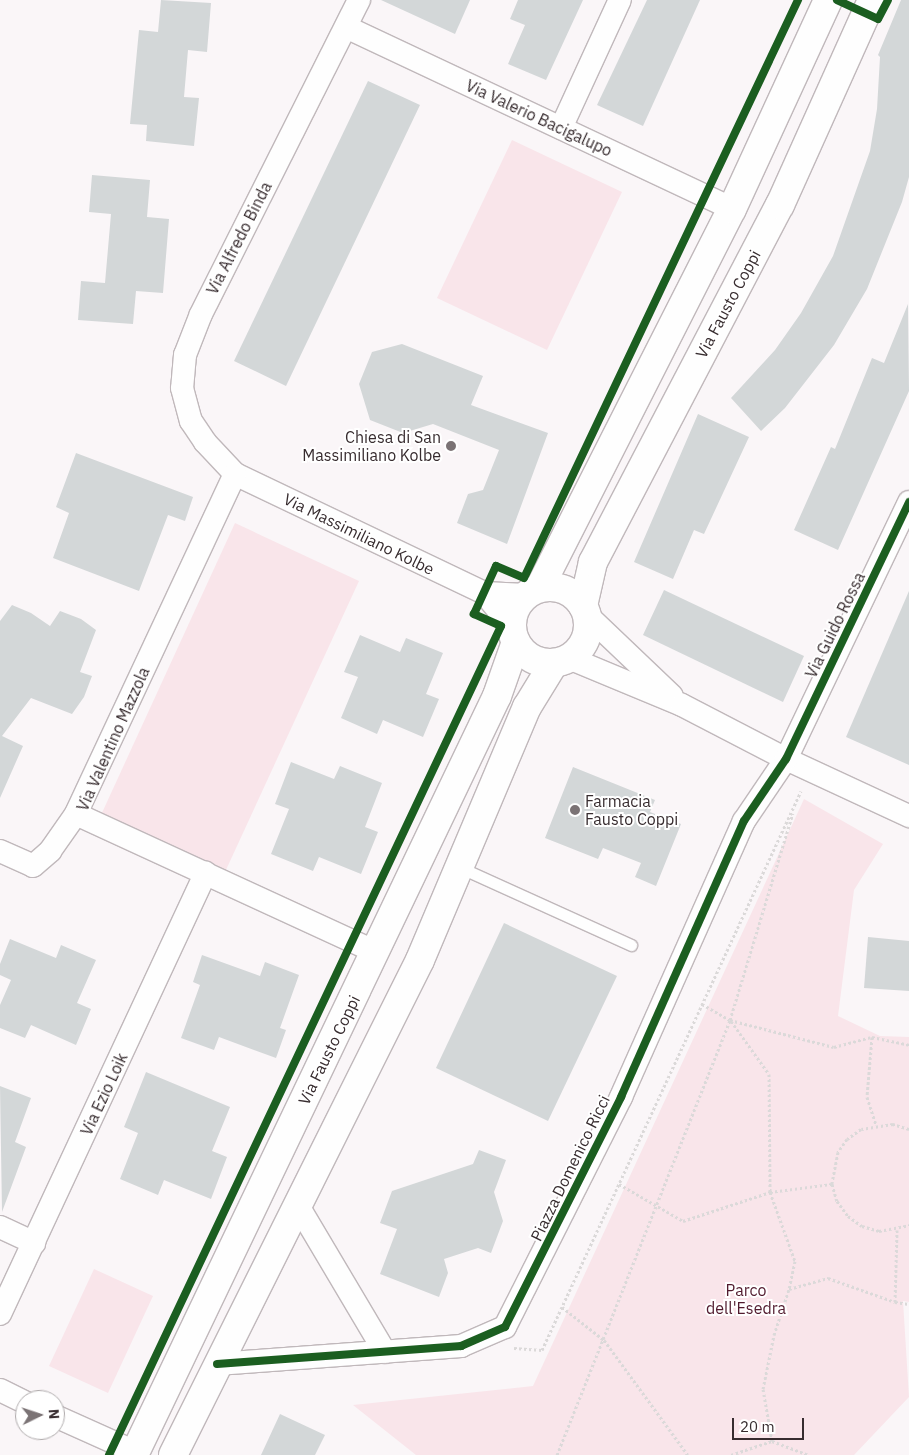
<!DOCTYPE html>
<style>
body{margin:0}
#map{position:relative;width:909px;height:1455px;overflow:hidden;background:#faf6f8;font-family:"IBM Plex Sans",sans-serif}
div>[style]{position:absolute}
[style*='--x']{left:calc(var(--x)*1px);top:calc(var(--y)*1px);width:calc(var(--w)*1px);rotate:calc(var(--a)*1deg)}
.green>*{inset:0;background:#f9e5ea}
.building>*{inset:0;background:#d3d7d8}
.path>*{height:3px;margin-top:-1.5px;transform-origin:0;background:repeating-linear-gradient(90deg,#dbd9d9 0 2.5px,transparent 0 5px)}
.roads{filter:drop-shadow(1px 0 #c0b8bb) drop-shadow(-1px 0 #c0b8bb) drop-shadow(0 1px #c0b8bb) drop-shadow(0 -1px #c0b8bb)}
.service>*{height:11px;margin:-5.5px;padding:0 5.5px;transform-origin:5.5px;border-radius:5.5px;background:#fefefe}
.minor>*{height:22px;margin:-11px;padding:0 11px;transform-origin:11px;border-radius:11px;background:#fefefe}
.tertiary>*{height:28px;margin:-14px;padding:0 14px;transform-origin:14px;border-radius:14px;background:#fefefe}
.tertiary>.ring{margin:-14px;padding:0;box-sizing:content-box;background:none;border:28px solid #fefefe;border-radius:50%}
.cycleway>*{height:8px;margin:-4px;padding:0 4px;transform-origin:4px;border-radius:4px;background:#1b5e20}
.dots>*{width:14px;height:14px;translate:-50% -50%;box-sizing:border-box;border:2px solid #fff;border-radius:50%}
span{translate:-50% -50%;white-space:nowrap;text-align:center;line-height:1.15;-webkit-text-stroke:4px #fff;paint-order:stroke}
.street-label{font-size:16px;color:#372c2f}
.poi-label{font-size:16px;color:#372c2f}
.right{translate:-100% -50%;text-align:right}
.left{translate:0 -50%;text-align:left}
.park-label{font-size:16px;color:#511b2e}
.north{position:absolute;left:15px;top:1390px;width:50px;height:50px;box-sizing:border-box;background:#fff;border:1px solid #afabac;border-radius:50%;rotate:86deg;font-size:14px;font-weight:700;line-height:20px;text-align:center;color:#372c2f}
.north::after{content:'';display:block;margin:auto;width:18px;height:22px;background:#7b7375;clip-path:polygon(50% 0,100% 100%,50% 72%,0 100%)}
.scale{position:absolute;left:732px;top:1418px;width:72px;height:22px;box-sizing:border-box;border:2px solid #372c2f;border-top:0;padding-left:6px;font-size:15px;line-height:18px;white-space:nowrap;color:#372c2f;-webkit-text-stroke:4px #fff;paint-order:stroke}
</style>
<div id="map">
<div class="green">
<i style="clip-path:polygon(512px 140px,622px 192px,547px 350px,437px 298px)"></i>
<i style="clip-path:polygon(235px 523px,359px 581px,225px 872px,101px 815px)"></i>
<i style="clip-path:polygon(804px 799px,883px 844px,854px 890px,838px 1016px,880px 1036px,909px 1037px,909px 1302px,903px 1301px,909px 1397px,854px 1455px,416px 1455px,353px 1405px,533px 1386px)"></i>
<i style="clip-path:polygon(94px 1269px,153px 1296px,108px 1393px,49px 1366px)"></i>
</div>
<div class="building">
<i style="clip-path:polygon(161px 0,211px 3px,207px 52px,188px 50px,184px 97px,199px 98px,194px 146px,146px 141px,147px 125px,130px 124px,139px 30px,158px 32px)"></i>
<i style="clip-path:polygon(381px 0,470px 0,455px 34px)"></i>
<i style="clip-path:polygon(518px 0,583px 0,546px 80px,508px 64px,525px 25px,510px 19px)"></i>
<i style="clip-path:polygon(647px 0,700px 0,643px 126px,597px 105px)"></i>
<i style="clip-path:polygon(901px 0,909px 0,909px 177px,902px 202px,867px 289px,834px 345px,785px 408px,761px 431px,731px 398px,775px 350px,801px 313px,833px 256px,870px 151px,877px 109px,880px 57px,878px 55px)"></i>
<i style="clip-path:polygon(368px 81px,420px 105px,286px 386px,234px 361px)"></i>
<i style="clip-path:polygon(92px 175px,150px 180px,147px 217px,169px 219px,163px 293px,136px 291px,133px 324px,78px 320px,81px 281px,105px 283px,111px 214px,89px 212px)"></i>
<i style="clip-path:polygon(908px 304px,909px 391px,838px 550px,794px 530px,831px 447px,835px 449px,872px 358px,884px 363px)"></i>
<i style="clip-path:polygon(402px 344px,483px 376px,471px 405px,548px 433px,507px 544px,457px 523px,468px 494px,483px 490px,499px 450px,433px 424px,403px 433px,370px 420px,359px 384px,372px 352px)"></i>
<i style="clip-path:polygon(698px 414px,749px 437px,704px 534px,694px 530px,673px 579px,634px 562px)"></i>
<i style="clip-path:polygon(76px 453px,193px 497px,185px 521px,168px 515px,139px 591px,53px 558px,69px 513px,56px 507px)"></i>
<i style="clip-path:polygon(664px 590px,804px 656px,783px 702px,643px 635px)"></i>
<i style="clip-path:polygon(909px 591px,909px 765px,846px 737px)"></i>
<i style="clip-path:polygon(12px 605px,31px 613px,50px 626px,60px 611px,81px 619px,96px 630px,80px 672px,92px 676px,84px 697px,72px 714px,31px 698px,2px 736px,23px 746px,0 798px,0 621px)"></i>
<i style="clip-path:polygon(360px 635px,400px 652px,406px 638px,443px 653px,426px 694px,439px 699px,423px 737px,383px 720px,377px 734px,341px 718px,358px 677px,344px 672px)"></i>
<i style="clip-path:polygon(291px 762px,334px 779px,340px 766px,382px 783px,365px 827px,378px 832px,361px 874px,319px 857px,313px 871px,271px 854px,289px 809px,275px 804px)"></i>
<i style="clip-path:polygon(573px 767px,655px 800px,650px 812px,681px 824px,656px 886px,635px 877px,641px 863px,603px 848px,598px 859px,545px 838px)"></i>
<i style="clip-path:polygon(504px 923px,617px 976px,548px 1121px,436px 1068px)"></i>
<i style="clip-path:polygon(868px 937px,909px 941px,909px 991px,864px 988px)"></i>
<i style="clip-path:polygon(10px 939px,56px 958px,61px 945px,96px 960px,77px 1003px,91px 1009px,76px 1045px,31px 1025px,25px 1038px,0 1028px,0 1005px,11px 980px,0 975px,0 964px)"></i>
<i style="clip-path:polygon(202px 955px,260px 976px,265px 962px,299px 975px,280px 1028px,286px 1030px,276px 1058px,219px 1037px,214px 1050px,181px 1038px,200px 985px,193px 982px)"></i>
<i style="clip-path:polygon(146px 1072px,230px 1107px,212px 1151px,227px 1157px,211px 1199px,164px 1180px,158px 1195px,120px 1179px,138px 1133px,124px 1127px)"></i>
<i style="clip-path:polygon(0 1086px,31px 1098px,15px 1142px,26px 1147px,2px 1212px)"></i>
<i style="clip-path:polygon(479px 1150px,506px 1160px,494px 1192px,503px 1221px,491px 1253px,478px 1248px,444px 1259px,448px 1273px,439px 1297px,380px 1274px,397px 1229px,380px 1223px,392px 1191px,473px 1164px)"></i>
<i style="clip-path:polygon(280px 1414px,325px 1435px,315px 1455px,261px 1455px)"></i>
</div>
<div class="path">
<i style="--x:702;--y:1004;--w:32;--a:30"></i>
<i style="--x:730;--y:1020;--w:107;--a:14.6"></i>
<i style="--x:834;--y:1047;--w:39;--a:-15"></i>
<i style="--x:872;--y:1037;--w:60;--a:94.8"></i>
<i style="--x:867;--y:1097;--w:28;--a:72"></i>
<i style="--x:731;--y:1021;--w:65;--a:54.4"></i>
<i style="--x:769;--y:1074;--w:118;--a:89.5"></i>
<i style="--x:770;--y:1192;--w:73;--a:70.1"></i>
<i style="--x:795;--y:1261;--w:29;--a:102"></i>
<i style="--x:789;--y:1289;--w:41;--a:-15.8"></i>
<i style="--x:828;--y:1278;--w:71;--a:19.7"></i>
<i style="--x:895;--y:1302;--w:72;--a:-88.4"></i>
<i style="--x:872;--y:1037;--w:38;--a:12"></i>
<i style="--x:909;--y:1129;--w:17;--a:-163"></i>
<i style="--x:893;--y:1124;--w:32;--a:171"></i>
<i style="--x:861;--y:1129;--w:17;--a:144"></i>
<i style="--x:847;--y:1139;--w:16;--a:125"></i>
<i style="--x:838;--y:1152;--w:33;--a:101"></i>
<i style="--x:832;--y:1184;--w:18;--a:74"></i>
<i style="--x:837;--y:1201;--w:19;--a:54"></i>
<i style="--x:848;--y:1216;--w:17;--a:36"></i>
<i style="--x:862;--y:1226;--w:18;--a:16"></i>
<i style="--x:879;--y:1231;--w:31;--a:-11"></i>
<i style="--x:619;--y:1184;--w:74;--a:30"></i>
<i style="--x:683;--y:1221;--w:92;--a:-18.4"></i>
<i style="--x:770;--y:1192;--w:63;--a:-7.4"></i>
<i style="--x:895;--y:1302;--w:14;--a:8"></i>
<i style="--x:562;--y:1307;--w:53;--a:38.2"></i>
<i style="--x:604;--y:1340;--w:142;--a:53.9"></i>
<i style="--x:514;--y:1348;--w:28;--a:4"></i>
<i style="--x:542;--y:1350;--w:616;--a:-65.14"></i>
<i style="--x:772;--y:1441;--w:53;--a:-99.8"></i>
<i style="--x:763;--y:1389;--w:55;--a:-78.5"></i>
<i style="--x:774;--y:1335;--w:48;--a:-71.9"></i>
<i style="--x:557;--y:1455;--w:468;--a:-68.3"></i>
<i style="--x:730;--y:1020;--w:216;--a:-73.1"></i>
<i style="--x:731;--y:1455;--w:43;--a:-18.9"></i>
<i style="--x:772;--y:1441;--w:39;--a:21"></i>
</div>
<div class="roads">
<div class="service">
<i style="--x:459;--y:867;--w:189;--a:24.4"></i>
</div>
<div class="minor">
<i style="--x:359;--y:0;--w:352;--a:116.7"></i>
<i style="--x:201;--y:314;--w:44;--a:111.3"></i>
<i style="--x:185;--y:355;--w:33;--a:95"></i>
<i style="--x:182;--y:388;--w:34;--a:75"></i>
<i style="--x:191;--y:421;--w:25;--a:56"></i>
<i style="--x:205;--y:442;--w:44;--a:46.8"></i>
<i style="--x:235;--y:474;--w:276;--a:25.5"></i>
<i style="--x:484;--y:593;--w:42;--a:2.7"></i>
<i style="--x:346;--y:27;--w:427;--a:25.2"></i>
<i style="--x:561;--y:128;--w:141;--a:-65.3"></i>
<i style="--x:235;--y:474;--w:375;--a:115.1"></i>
<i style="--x:76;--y:814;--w:330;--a:24.7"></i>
<i style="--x:484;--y:593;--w:44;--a:50.5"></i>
<i style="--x:587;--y:615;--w:117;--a:43.6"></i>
<i style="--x:569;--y:658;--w:122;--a:22.6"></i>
<i style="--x:682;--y:705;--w:117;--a:27.4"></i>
<i style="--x:786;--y:759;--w:136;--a:24.9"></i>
<i style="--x:0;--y:851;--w:36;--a:24"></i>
<i style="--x:33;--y:866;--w:23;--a:-41"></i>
<i style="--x:50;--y:851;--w:45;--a:-54.9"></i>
<i style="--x:297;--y:1204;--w:172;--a:59.3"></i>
<i style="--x:0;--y:1227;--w:38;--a:25"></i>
<i style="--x:0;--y:1314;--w:487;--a:-65"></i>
<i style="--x:217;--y:1364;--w:245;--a:-4.2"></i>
<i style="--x:461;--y:1346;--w:48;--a:-23.4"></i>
<i style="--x:505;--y:1327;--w:258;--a:-63.2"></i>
<i style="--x:621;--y:1097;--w:302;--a:-66"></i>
<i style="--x:744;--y:821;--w:75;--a:-55.9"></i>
<i style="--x:786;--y:759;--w:285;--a:-64.4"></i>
<i style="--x:0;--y:1390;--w:28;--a:26"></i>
<i style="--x:55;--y:1416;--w:88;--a:24.2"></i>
</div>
<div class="tertiary">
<i style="--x:540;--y:587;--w:424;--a:-63.1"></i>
<i style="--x:732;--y:209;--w:230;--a:-65.3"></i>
<i class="ring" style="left:512px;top:587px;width:48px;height:48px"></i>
<i style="--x:583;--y:606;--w:45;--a:-77.2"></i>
<i style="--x:593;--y:562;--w:403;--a:-62.4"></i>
<i style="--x:780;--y:205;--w:225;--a:-65.8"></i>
<i style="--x:134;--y:1455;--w:841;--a:-64.44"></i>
<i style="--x:497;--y:696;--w:57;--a:-70.6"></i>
<i style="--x:173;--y:1455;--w:553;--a:-63.48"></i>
<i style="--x:420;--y:960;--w:275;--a:-67.1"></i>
<i style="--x:527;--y:707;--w:52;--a:-58.5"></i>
</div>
</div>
<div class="cycleway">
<i style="--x:837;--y:0;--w:45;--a:24.9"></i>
<i style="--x:878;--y:19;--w:21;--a:-62"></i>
<i style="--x:217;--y:1364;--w:245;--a:-4.2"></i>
<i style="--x:461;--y:1346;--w:48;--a:-23.4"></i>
<i style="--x:505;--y:1327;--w:258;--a:-63.2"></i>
<i style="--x:621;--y:1097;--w:302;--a:-66"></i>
<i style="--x:744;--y:821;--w:75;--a:-55.9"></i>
<i style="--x:786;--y:759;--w:285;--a:-64.4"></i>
<i style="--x:109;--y:1455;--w:917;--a:-64.69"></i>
<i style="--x:501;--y:626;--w:30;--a:-156"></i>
<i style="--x:474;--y:614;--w:53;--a:-65.4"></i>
<i style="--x:496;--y:566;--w:30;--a:23"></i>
<i style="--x:524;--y:578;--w:640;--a:-64.64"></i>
</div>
<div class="dots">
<i style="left:451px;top:446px;background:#7b7375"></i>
<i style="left:575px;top:810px;background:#7b7375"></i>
</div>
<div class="street-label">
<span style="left:539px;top:118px;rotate:25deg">Via Valerio Bacigalupo</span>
<span style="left:239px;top:238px;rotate:-63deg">Via Alfredo Binda</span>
<span style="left:728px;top:304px;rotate:-62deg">Via Fausto Coppi</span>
<span style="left:359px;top:534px;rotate:26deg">Via Massimiliano Kolbe</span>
<span style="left:835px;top:625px;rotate:-64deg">Via Guido Rossa</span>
<span style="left:113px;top:739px;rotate:-66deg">Via Valentino Mazzola</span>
<span style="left:329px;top:1050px;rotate:-64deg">Via Fausto Coppi</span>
<span style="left:104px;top:1094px;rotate:-65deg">Via Ezio Loik</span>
<span style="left:570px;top:1168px;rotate:-64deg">Piazza Domenico Ricci</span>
</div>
<div class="poi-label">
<span class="right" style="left:441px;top:446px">Chiesa di San<br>Massimiliano Kolbe</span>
<span class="left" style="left:585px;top:810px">Farmacia<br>Fausto Coppi</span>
</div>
<div class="park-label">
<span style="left:746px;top:1299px">Parco<br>dell'Esedra</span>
</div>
<div class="north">N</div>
<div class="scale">20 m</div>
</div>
